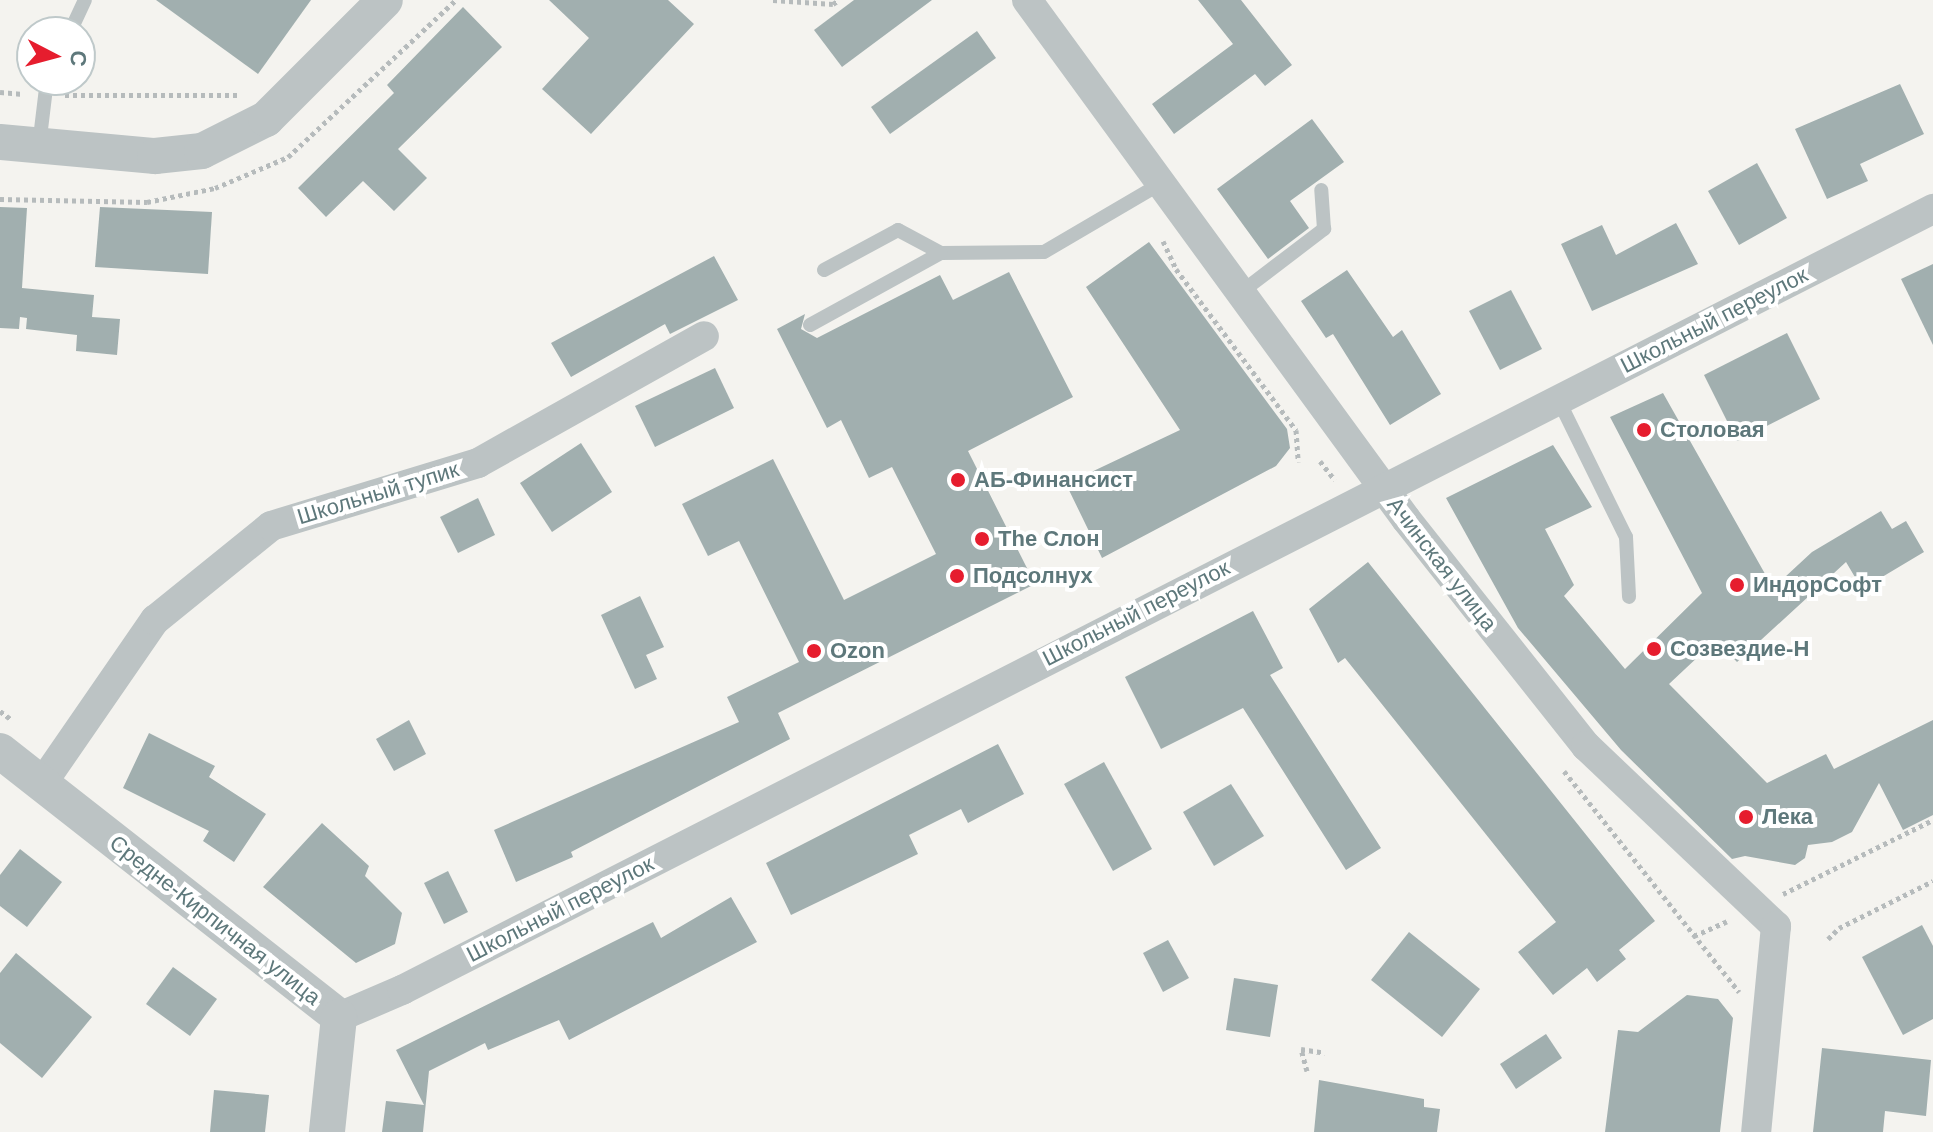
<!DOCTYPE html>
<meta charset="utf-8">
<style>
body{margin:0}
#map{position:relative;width:1933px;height:1132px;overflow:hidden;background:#f4f3ef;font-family:Arial,sans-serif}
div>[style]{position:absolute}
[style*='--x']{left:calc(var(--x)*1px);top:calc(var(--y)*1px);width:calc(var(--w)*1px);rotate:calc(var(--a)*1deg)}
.building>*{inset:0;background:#a1afaf}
.path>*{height:5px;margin-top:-2.5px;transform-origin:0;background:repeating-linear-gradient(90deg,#b6bbbc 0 4px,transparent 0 8px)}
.service>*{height:14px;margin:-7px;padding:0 7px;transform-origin:7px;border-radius:7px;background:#bcc3c4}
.minor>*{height:30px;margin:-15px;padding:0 15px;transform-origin:15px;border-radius:15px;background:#bcc3c4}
.tertiary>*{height:36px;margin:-18px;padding:0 18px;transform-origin:18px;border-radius:18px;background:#bcc3c4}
.dots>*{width:22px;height:22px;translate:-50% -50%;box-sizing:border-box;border:4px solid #fff;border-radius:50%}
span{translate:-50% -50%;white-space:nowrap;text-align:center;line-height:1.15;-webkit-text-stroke:8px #fff;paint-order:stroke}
.street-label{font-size:22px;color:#5e787b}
.poi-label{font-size:22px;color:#5e787b;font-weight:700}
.left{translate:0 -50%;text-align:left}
.north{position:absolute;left:16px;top:16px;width:80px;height:80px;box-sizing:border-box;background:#fff;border:2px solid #bfc9ca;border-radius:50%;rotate:96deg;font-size:22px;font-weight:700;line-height:32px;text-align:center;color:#5e787b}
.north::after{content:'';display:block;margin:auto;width:28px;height:36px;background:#e61d2e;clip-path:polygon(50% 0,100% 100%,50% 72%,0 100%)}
</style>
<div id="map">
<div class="building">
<i style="clip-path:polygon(156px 0,311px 0,258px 74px)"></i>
<i style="clip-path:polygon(549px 0,668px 0,694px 24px,591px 134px,542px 89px,589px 38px)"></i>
<i style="clip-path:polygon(854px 0,932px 0,842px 67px,814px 30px)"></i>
<i style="clip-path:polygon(1198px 0,1241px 0,1292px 65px,1265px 86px,1255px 74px,1174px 134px,1152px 104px,1233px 44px)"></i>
<i style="clip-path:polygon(463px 7px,502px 47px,398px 149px,427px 178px,394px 211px,363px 181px,326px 217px,298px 188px,394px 93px,387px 85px)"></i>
<i style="clip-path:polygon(977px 31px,996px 58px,890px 134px,871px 107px)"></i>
<i style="clip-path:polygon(1900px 84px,1924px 134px,1860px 164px,1868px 181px,1827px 199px,1795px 129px)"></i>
<i style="clip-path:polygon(1312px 119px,1344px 162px,1290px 201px,1309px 228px,1268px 259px,1217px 189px)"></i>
<i style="clip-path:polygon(1757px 163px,1787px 218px,1739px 245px,1708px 191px)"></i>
<i style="clip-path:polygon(0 207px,27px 208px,22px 288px,94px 295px,92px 317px,120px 319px,117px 355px,76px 351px,77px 335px,26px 329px,27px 318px,20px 317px,19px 329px,0 328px)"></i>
<i style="clip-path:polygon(100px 207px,212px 212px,208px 274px,95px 267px)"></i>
<i style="clip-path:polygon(1676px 223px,1698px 264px,1592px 311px,1561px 244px,1602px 225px,1616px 255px)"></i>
<i style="clip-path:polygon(1149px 242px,1287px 429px,1290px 448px,1276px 466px,1102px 558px,1066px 484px,1180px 430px,1086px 287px)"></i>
<i style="clip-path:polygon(714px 256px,738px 300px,670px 334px,665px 324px,571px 377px,551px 343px)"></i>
<i style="clip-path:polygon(1933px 264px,1933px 345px,1901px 279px)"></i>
<i style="clip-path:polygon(1347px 270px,1393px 337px,1402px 330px,1441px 394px,1390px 425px,1333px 334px,1326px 338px,1301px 301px)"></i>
<i style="clip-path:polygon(1009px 272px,1073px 397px,968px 451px,1035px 584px,778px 713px,790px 739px,571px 852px,573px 857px,516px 882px,494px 830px,739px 722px,727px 697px,799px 662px,739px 541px,708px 556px,682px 504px,773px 459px,844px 600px,936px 554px,892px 467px,869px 478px,841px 420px,827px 428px,777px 329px,805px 314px,801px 329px,817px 338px,940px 275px,953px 300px)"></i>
<i style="clip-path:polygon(1511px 290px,1542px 349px,1500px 370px,1469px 311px)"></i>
<i style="clip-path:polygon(1787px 333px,1820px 399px,1737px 441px,1704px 375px)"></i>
<i style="clip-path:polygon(715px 368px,734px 408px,655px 447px,635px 406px)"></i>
<i style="clip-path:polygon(1663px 393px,1773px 588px,1812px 552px,1881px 511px,1892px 529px,1906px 521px,1924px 552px,1862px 589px,1846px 562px,1737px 662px,1716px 640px,1669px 684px,1767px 783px,1826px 754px,1834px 769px,1933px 720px,1933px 815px,1903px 830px,1879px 783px,1852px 832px,1832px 842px,1808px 845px,1805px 858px,1795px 865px,1745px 856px,1732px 859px,1621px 750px,1518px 628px,1446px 498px,1553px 445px,1592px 507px,1545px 529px,1574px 585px,1564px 596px,1625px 669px,1702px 593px,1610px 417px)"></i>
<i style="clip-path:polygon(581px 443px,612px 492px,552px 532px,520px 483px)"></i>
<i style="clip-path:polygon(478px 498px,495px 535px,458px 553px,440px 517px)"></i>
<i style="clip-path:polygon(1368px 562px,1655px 921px,1619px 950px,1626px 959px,1597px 982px,1587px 968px,1553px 995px,1518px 952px,1556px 922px,1345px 658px,1338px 663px,1309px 609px)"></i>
<i style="clip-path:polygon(640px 596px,664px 647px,646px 655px,657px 679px,635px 689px,601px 615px)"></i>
<i style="clip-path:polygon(1253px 611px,1283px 668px,1270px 675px,1381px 848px,1346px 870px,1243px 708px,1161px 749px,1125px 677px)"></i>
<i style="clip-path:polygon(409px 720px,426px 754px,394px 771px,376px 739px)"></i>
<i style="clip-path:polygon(149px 733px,215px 766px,209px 777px,266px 814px,234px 862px,203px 841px,209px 831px,123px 788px)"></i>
<i style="clip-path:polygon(998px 744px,1024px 794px,968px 823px,961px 809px,909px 835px,918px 854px,791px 915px,766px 863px)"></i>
<i style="clip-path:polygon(1104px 762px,1152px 849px,1113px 871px,1064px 784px)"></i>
<i style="clip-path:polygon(1231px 784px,1264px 836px,1214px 866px,1183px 812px)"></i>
<i style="clip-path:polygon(322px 823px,369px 866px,365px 876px,402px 913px,395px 944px,356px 963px,263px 887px)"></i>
<i style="clip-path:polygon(20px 849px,62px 882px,27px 927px,0 906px,0 875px)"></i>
<i style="clip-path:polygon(448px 871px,468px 912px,444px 924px,424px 883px)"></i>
<i style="clip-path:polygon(731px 897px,757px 942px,569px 1040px,559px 1020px,488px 1050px,485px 1043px,429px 1071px,423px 1132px,382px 1132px,386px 1101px,424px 1105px,396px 1050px,653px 922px,661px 938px)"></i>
<i style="clip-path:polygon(1922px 925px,1933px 946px,1933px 1019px,1903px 1035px,1862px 957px)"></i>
<i style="clip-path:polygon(1409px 932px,1480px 989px,1442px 1037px,1371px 980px)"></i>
<i style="clip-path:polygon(1168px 940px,1189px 978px,1163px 992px,1143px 953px)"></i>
<i style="clip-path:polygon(16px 953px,92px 1017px,42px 1078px,0 1043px,0 973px)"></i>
<i style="clip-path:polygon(173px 967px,217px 999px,190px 1036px,146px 1004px)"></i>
<i style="clip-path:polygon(1234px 978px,1278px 985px,1270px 1037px,1226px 1030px)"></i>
<i style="clip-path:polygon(1687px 995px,1718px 999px,1733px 1018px,1720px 1132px,1605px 1132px,1618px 1030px,1638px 1032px)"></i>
<i style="clip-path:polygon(1546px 1034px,1562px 1058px,1516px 1089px,1500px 1064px)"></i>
<i style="clip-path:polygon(1822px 1048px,1931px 1060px,1926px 1116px,1885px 1111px,1883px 1132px,1813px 1132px)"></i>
<i style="clip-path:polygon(1319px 1080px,1424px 1099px,1424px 1107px,1440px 1109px,1437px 1132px,1314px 1132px)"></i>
<i style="clip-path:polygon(214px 1090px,269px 1095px,265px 1132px,210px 1132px)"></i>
</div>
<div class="path">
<i style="--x:773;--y:0;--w:60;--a:3.8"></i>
<i style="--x:833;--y:4;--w:7;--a:-34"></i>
<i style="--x:0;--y:92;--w:23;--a:5"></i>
<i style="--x:65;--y:95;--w:174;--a:0"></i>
<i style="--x:0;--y:199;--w:147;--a:1.2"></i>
<i style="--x:147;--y:202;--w:69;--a:-11.6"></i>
<i style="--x:215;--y:188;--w:79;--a:-23"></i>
<i style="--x:288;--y:157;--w:230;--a:-43.1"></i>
<i style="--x:1163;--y:241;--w:31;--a:65"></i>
<i style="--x:1176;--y:269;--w:201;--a:53.3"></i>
<i style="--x:1296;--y:430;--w:32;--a:86"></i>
<i style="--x:1320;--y:461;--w:24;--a:52"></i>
<i style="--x:0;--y:711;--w:15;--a:37"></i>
<i style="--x:1564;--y:771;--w:282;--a:51.6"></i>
<i style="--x:1783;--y:894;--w:167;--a:-26.3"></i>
<i style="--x:1694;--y:936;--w:36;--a:-24"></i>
<i style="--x:1828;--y:939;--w:16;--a:-45"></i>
<i style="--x:1839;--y:928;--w:105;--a:-26.6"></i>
<i style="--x:1307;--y:1071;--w:23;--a:-105"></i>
<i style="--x:1301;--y:1049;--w:24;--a:9"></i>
</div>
<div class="service">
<i style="--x:70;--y:32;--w:35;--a:-65"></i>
<i style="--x:39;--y:146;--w:66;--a:-83.1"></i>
<i style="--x:824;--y:270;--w:84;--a:-28.4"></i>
<i style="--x:898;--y:230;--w:49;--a:28.1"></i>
<i style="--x:941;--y:253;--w:103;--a:-0.6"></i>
<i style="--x:1044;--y:252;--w:134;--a:-30.4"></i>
<i style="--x:1240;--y:293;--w:106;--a:-37.3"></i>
<i style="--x:1324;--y:229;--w:39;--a:-94"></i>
<i style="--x:810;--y:325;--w:149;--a:-28.8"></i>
<i style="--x:1558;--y:399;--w:154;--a:63.8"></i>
<i style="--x:1626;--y:537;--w:60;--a:87.1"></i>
</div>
<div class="minor">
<i style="--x:1027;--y:0;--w:643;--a:53.86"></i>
<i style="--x:1406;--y:519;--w:290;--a:51.6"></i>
<i style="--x:1586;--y:746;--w:262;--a:43.5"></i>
<i style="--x:1776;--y:926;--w:207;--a:95.5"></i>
<i style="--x:41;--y:785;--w:201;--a:-55.4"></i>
<i style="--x:155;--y:620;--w:149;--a:-39"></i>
<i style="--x:271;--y:526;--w:216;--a:-16.9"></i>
<i style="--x:478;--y:463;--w:259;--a:-29.3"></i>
<i style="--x:339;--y:1017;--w:69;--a:-23.2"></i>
<i style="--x:402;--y:990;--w:1719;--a:-27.03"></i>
</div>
<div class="tertiary">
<i style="--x:0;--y:142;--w:156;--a:5.2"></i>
<i style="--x:155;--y:156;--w:47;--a:-6.1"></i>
<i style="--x:202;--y:151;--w:72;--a:-26.6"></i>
<i style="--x:266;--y:119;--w:168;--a:-45"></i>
<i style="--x:0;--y:751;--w:431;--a:38.1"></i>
<i style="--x:339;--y:1017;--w:116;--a:96"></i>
</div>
<div class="dots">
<i style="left:1644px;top:430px;background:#e61d2e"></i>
<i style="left:958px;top:480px;background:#e61d2e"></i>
<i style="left:982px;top:539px;background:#e61d2e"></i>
<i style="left:957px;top:576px;background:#e61d2e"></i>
<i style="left:1737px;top:585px;background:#e61d2e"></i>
<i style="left:1654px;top:649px;background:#e61d2e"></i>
<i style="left:814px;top:651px;background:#e61d2e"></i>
<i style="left:1746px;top:817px;background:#e61d2e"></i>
</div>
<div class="street-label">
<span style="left:1714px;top:320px;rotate:-27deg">Школьный переулок</span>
<span style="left:378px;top:493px;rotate:-17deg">Школьный тупик</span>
<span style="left:1442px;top:564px;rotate:52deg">Ачинская улица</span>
<span style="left:1136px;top:613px;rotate:-27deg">Школьный переулок</span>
<span style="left:560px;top:909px;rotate:-27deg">Школьный переулок</span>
<span style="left:215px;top:920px;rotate:38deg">Средне-Кирпичная улица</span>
</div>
<div class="poi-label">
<span class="left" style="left:1660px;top:430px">Столовая</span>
<span class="left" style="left:974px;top:480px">АБ-Финансист</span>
<span class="left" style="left:998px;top:539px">The Слон</span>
<span class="left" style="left:973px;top:576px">Подсолнух</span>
<span class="left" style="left:1753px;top:585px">ИндорСофт</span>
<span class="left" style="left:1670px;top:649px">Созвездие-Н</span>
<span class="left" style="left:830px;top:651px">Ozon</span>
<span class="left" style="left:1762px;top:817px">Лека</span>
</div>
<div class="north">С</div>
</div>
